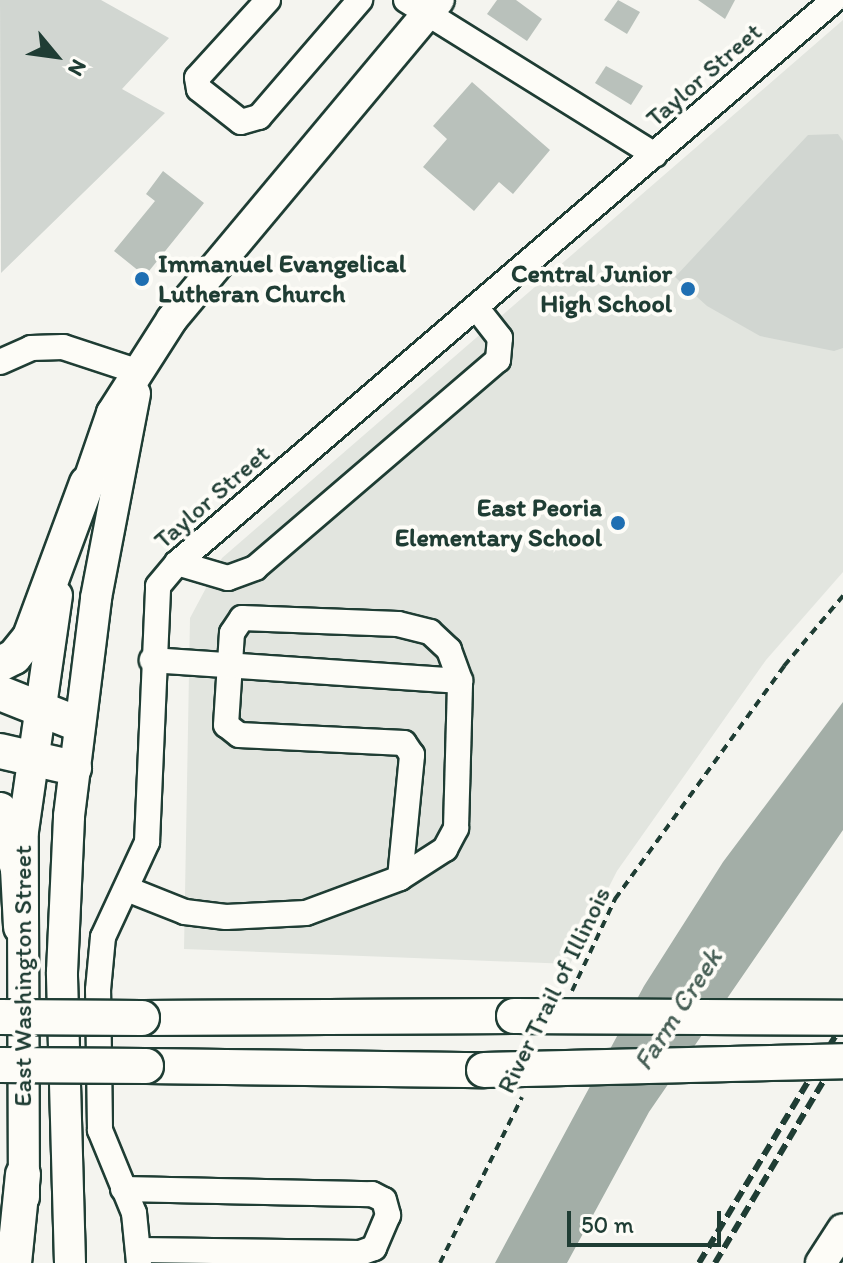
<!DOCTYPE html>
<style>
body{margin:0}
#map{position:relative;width:843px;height:1263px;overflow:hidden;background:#f4f4ef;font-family:Itim,sans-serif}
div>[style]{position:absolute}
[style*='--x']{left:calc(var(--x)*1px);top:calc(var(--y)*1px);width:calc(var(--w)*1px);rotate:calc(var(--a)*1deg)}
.built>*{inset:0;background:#e2e5df}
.green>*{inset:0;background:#d1d6d1}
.water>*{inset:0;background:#a3aea7}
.building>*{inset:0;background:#b9c1bb}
.path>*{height:4px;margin-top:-2px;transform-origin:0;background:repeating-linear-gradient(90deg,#1f3d34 0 8px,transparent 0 14px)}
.roads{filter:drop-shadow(2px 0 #1f3d34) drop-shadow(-2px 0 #1f3d34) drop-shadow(0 2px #1f3d34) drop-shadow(0 -2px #1f3d34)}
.minor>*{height:24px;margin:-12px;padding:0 12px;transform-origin:12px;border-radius:12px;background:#fdfcf7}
.major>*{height:30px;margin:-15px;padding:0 15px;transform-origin:15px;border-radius:15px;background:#fdfcf7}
.highway>*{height:34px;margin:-17px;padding:0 17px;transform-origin:17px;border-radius:17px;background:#fdfcf7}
.rail>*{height:6px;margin-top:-3px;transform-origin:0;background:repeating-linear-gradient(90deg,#1f3d34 0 12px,transparent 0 18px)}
.bridges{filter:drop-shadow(2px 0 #1f3d34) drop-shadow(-2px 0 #1f3d34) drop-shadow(0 2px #1f3d34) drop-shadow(0 -2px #1f3d34)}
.highway-bridge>*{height:34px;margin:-17px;padding:0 17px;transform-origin:17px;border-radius:17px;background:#fdfcf7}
.dots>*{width:22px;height:22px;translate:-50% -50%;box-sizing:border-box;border:4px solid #fdfcf7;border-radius:50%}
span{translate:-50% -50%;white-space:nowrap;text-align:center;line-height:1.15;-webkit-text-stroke:8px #fdfcf7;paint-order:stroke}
.street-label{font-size:26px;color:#1f3d34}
.poi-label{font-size:26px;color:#1f3d34;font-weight:700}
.left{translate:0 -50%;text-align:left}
.right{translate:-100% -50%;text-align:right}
.water-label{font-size:28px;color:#475f56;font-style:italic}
.north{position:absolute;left:16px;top:16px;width:80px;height:80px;-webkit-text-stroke:6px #fdfcf7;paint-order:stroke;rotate:119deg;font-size:22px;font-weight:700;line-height:32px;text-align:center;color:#1f3d34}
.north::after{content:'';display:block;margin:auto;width:28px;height:36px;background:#1f3d34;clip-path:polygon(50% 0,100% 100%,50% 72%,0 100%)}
.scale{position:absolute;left:567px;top:1211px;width:154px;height:36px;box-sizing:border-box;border:4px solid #1f3d34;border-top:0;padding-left:10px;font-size:24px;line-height:28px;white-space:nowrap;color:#1f3d34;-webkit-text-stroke:6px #fdfcf7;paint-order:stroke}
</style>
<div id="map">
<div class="built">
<i style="clip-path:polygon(843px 20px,843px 572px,766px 660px,617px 871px,570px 964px,184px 949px,190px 618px,222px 558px)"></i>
</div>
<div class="green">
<i style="clip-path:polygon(0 0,101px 0,169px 38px,122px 89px,165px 113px,1px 273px)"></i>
<i style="clip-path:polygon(838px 134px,843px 141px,843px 348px,834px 351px,760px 336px,707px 306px,675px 277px,808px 135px)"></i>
</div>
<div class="water">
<i style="clip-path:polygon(843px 702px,843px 830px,649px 1112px,567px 1263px,495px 1263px,644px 986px,723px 862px)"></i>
</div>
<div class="building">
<i style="clip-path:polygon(497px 0,516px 0,542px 19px,527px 41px,487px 14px)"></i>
<i style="clip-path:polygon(618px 0,640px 12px,627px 34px,604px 20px)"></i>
<i style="clip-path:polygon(698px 0,735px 0,725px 19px)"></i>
<i style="clip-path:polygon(606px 66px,643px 86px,631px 105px,595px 83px)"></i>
<i style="clip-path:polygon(472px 82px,550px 150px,513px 194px,499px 182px,474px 211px,423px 167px,447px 139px,433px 126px)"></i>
<i style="clip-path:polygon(163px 171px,204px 203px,145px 276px,114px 251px,155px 201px,146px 194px)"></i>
</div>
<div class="path">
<i style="--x:572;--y:991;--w:102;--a:-64.9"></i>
<i style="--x:615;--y:899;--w:288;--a:-54"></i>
<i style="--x:784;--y:666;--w:92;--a:-49.9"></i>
<i style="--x:440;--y:1263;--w:185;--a:-63.7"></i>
</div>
<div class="roads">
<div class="minor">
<i style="--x:268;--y:0;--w:105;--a:132.3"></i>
<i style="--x:197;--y:78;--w:11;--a:80"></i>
<i style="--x:199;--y:89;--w:53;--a:38.2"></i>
<i style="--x:241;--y:122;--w:19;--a:-16"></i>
<i style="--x:259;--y:117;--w:155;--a:-49.2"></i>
<i style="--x:406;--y:0;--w:293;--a:31.9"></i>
<i style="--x:0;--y:362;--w:34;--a:-24"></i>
<i style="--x:31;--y:348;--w:32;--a:-2"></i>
<i style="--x:63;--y:347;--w:80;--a:18.2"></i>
<i style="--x:177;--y:563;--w:53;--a:16.4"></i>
<i style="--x:228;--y:578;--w:29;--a:-20"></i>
<i style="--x:255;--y:568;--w:320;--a:-40.6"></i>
<i style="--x:498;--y:360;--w:22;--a:-85"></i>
<i style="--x:500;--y:338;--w:37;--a:-128"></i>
<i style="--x:400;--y:878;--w:124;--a:-84.4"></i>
<i style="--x:412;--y:755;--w:14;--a:-124"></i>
<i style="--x:404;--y:743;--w:165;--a:-177.2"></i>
<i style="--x:239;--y:735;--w:16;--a:-142"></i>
<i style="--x:226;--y:725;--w:92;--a:-86.3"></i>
<i style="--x:232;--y:633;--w:18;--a:-56"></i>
<i style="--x:242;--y:618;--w:156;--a:2.2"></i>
<i style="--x:398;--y:624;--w:33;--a:14"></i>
<i style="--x:430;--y:632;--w:26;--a:43"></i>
<i style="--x:449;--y:650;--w:33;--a:70"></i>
<i style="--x:127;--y:889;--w:62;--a:21.6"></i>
<i style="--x:185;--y:912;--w:41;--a:7"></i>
<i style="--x:226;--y:917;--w:80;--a:-2.9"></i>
<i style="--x:306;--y:913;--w:100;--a:-20.4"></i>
<i style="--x:400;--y:878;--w:54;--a:-32.8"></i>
<i style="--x:445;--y:849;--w:24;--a:-62"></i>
<i style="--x:456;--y:828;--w:147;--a:-88.4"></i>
<i style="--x:460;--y:681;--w:309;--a:-176.1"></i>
<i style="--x:123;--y:1189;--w:249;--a:1.2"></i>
<i style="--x:372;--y:1194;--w:13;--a:27"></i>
<i style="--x:384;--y:1200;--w:16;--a:75"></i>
<i style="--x:388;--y:1215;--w:36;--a:113"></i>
<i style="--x:374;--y:1248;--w:15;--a:160"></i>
<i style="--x:360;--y:1253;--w:221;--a:-179.2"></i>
<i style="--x:139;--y:1263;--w:50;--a:-95.7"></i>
<i style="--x:134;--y:1213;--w:90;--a:-112.3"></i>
<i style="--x:100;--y:1130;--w:140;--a:-90.8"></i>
<i style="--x:98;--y:990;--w:53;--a:-84.6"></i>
<i style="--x:103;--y:937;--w:105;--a:-65.1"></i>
<i style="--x:147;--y:842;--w:256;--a:-87.5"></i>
<i style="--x:158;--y:586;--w:30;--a:-50"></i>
<i style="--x:177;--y:563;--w:865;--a:-40.59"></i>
</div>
<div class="major">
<i style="--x:80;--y:506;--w:98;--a:-71"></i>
<i style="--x:112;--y:413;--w:112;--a:-57.4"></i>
<i style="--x:172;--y:319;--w:416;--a:-50.1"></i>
<i style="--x:24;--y:1197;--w:366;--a:-90.2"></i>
<i style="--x:23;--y:831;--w:238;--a:-81.8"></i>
<i style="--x:70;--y:1263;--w:291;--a:-91.6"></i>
<i style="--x:62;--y:972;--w:156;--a:-87.4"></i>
<i style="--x:69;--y:816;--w:220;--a:-82.9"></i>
<i style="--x:96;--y:598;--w:208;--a:-79.2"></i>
<i style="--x:821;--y:1263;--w:40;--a:-57.1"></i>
</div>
<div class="highway">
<i style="--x:0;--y:664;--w:16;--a:-27"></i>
<i style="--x:14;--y:657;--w:26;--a:-51"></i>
<i style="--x:30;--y:637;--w:164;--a:-69.7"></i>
<i style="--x:0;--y:693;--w:84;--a:21.7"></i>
<i style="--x:0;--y:751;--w:76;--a:12.9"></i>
<i style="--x:0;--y:810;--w:62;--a:73"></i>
<i style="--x:18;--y:869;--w:58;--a:87"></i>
<i style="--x:142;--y:1018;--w:372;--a:-0.3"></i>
<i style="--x:146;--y:1066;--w:338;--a:0.7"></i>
<i style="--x:14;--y:1263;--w:89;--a:-84.2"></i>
</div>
</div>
<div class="rail">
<i style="--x:699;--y:1263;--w:280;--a:-59"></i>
<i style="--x:715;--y:1263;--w:250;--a:-59.2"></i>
</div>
<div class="bridges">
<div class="highway-bridge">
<i style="--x:514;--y:1016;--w:329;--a:0.3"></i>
<i style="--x:0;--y:1017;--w:142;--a:0.4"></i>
<i style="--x:0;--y:1065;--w:146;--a:0.4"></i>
<i style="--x:484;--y:1070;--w:359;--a:-1.4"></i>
</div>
</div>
<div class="dots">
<i style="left:142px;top:279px;background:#1f6fb2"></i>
<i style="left:688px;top:289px;background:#1f6fb2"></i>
<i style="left:618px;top:523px;background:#1f6fb2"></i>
</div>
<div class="street-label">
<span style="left:704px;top:75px;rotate:-41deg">Taylor Street</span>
<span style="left:212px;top:497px;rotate:-41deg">Taylor Street</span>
<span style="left:23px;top:976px;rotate:-90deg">East Washington Street</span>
<span style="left:554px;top:990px;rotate:-64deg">River Trail of Illinois</span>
</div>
<div class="poi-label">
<span class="left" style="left:158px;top:279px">Immanuel Evangelical<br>Lutheran Church</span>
<span class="right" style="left:672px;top:289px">Central Junior<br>High School</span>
<span class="right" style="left:602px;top:523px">East Peoria<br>Elementary School</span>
</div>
<div class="water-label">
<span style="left:677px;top:1009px;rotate:-57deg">Farm Creek</span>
</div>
<div class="north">N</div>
<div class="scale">50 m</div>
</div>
